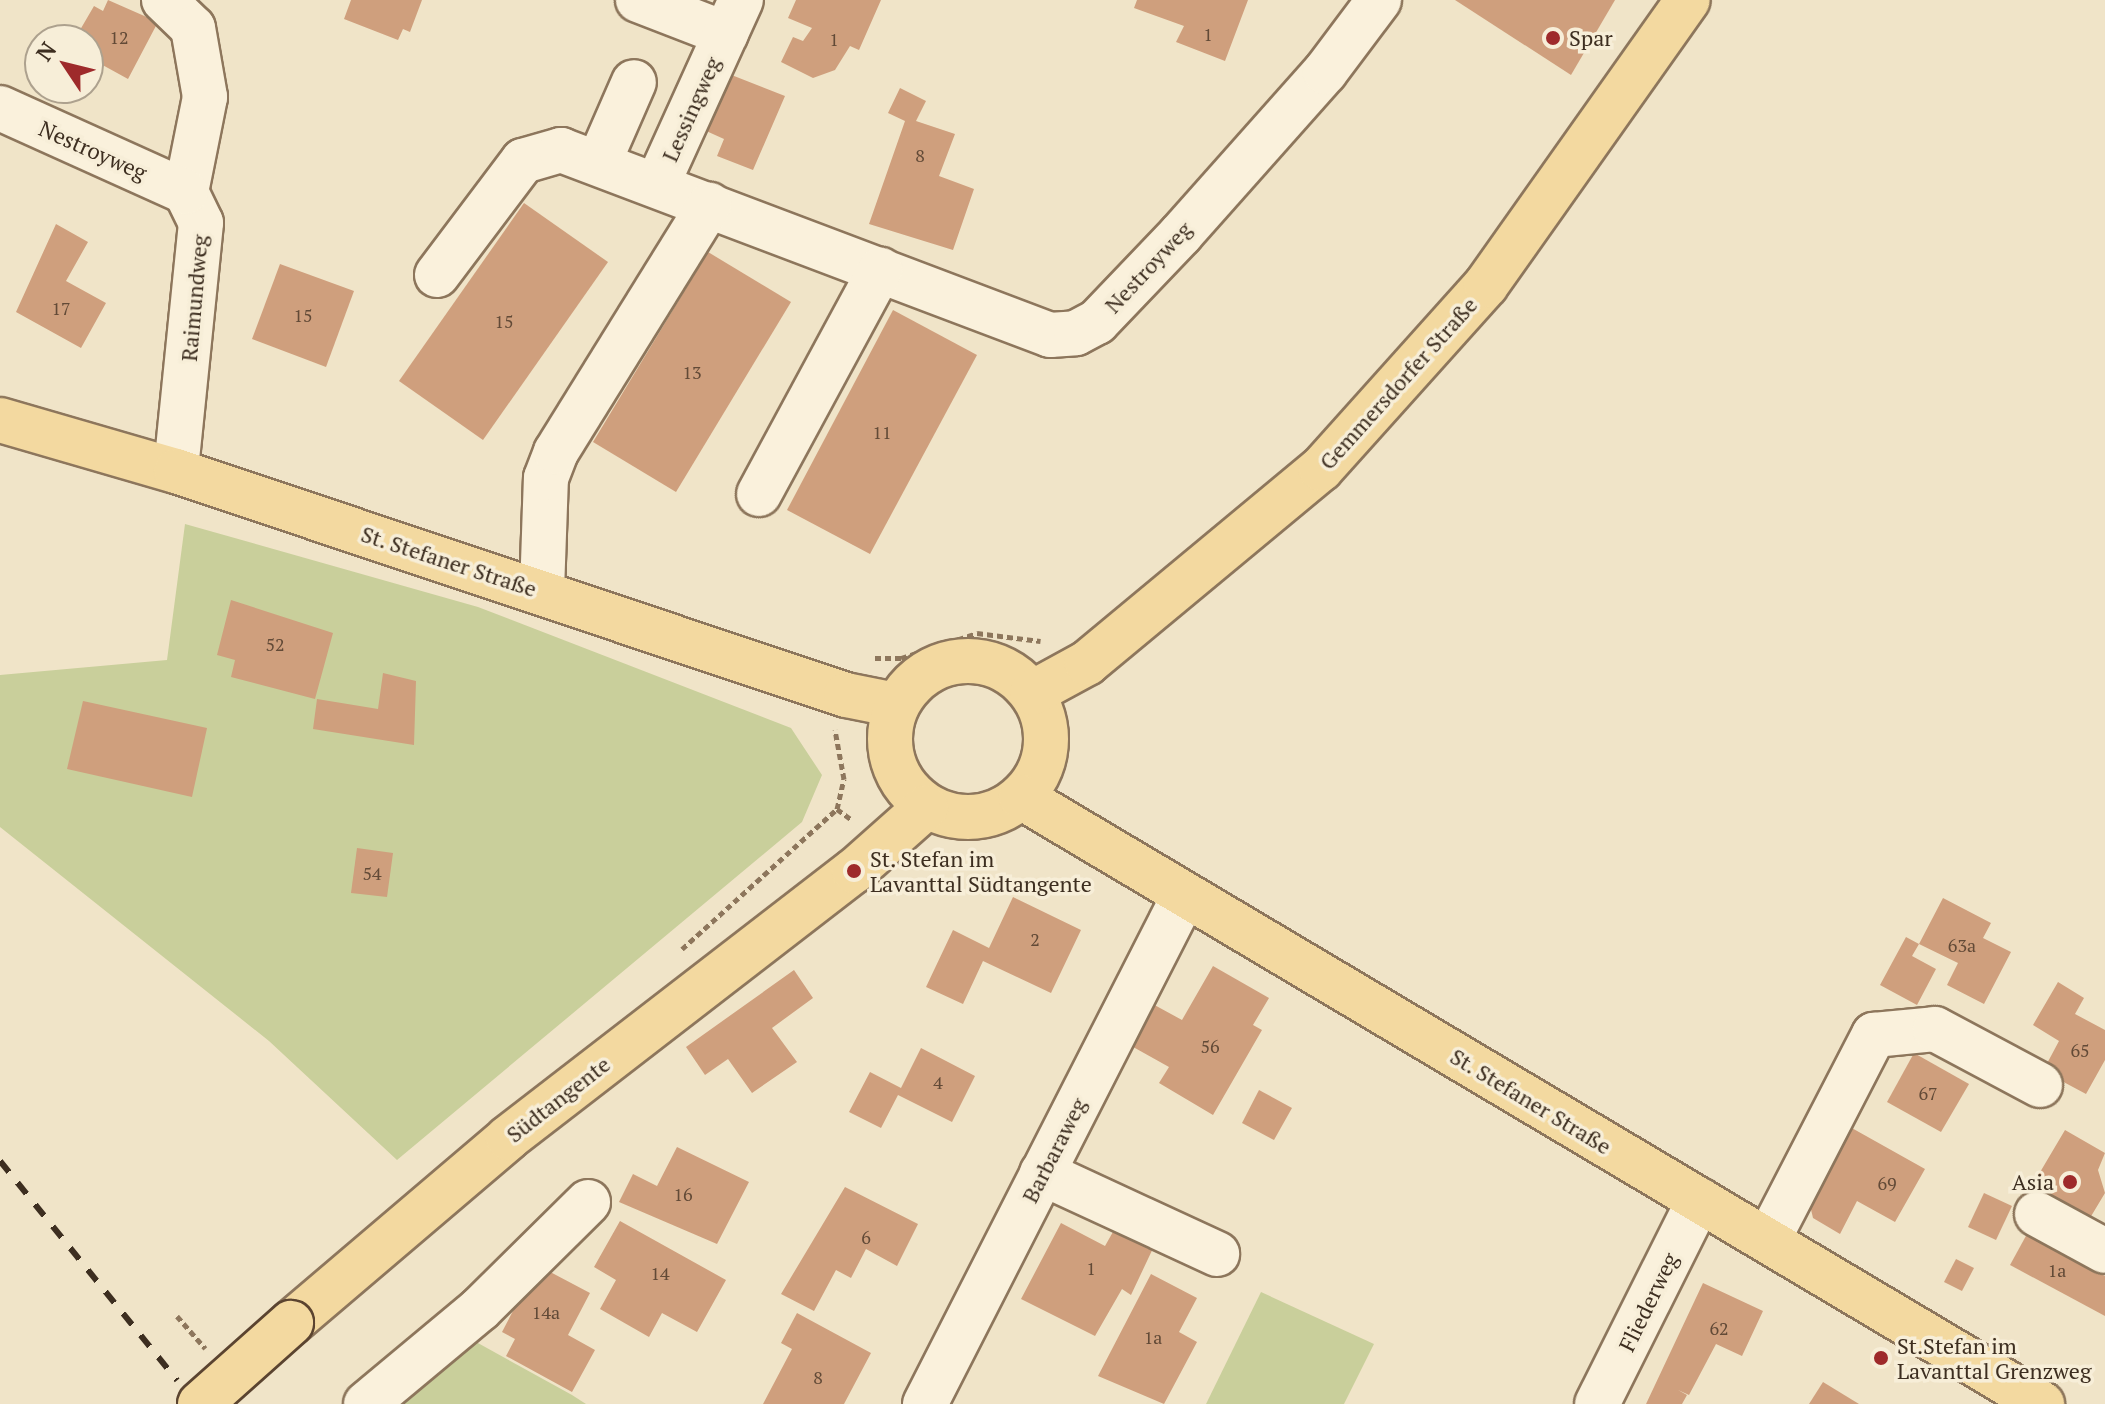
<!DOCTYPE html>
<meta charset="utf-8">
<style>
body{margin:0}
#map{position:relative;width:2105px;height:1404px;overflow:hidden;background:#f0e4c8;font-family:"PT Serif",serif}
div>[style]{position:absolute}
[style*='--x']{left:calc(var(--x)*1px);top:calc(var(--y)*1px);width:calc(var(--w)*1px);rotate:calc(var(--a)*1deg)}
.green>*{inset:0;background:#c9cf9b}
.building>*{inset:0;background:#cf9f7d}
.path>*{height:5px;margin-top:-2.5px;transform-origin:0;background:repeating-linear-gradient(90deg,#8d765c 0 6px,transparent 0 10px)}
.roads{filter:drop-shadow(2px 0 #8d765c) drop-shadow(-2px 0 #8d765c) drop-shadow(0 2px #8d765c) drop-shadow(0 -2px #8d765c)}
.minor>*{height:44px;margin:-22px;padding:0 22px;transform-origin:22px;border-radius:22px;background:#faf1dc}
.major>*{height:44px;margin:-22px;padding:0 22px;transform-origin:22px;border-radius:22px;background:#f3d9a0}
.major>.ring{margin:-22px;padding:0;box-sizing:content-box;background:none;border:44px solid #f3d9a0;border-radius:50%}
.rail>*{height:6px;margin-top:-3px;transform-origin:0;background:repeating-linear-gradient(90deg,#3d2e20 0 14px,transparent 0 28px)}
.bridges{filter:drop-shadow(2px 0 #5b4430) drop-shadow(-2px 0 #5b4430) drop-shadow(0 2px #5b4430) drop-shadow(0 -2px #5b4430)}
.major-bridge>*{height:44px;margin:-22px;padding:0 22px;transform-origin:22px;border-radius:22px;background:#f3d9a0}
.dots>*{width:22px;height:22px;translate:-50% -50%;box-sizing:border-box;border:4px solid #f7eed8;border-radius:50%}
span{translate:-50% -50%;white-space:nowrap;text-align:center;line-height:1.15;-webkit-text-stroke:7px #f7eed8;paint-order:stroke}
.number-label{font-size:18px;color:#624a37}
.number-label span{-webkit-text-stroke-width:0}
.poi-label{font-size:22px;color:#3d2e20}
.left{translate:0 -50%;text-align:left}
.right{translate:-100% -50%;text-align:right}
.street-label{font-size:22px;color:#3d2e20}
.north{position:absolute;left:24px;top:24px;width:80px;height:80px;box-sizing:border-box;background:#f7eed8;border:2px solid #ada18e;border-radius:50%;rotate:305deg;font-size:22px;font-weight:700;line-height:32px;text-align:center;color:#3d2e20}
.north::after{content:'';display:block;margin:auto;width:28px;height:36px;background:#9e2a2b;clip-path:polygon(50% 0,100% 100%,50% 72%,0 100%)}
</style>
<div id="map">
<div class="green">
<i style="clip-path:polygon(185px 524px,478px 607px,791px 728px,822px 775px,802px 822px,397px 1160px,269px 1041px,0 827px,0 675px,167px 660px)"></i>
<i style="clip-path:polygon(1261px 1292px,1374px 1344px,1344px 1404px,1206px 1404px)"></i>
<i style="clip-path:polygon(467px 1337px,572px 1395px,586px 1404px,384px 1404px)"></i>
</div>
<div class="building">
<i style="clip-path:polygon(108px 0,158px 22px,128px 79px,88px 57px,89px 35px,80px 30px,94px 6px,103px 11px)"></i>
<i style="clip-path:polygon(351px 0,422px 0,410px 32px,403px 29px,398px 40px,344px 19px)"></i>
<i style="clip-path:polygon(796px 0,881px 0,859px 50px,850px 46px,835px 70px,813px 78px,781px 62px,793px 37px,803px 41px,812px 28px,788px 18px)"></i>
<i style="clip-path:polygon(1137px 0,1248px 0,1225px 61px,1176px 42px,1184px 26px,1134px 8px)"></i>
<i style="clip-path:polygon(1455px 0,1615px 0,1571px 75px)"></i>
<i style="clip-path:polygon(729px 74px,785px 96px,753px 170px,717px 156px,724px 139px,704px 130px)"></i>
<i style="clip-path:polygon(900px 88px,926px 101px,916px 121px,955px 134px,939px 176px,974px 189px,953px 250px,869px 224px,905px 121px,888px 113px)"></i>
<i style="clip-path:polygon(524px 203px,608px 262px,483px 440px,399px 381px)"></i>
<i style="clip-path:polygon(56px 224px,88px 242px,66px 281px,106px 303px,81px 348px,16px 312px)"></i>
<i style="clip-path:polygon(708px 252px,791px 302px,676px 492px,593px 442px)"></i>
<i style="clip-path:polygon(280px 264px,354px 291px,326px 367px,252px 339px)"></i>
<i style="clip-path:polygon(893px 310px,977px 355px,870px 554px,787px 510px)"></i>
<i style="clip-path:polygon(231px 600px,333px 633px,315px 699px,231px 677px,235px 660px,217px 655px)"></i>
<i style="clip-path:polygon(383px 673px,416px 681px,414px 745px,313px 729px,317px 699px,378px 709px)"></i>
<i style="clip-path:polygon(83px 701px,207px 728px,192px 797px,67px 769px)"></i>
<i style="clip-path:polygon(357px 848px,393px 853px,387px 897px,351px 893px)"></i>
<i style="clip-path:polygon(1013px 897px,1081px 930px,1051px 993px,983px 961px,963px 1004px,926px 987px,953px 930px,989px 948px)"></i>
<i style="clip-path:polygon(1943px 898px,1991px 923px,1983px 938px,2011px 952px,1984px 1004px,1947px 985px,1958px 963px,1919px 944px)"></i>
<i style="clip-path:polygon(1906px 937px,1919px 944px,1912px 956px,1936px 969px,1917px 1005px,1880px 985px)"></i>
<i style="clip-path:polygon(1213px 966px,1269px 998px,1253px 1025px,1262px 1030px,1213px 1115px,1159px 1083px,1169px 1067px,1126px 1043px,1149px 1002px,1182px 1020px)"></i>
<i style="clip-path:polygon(794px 970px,813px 998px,772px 1028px,797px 1062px,752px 1093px,728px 1059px,705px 1075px,686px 1047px)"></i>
<i style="clip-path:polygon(2058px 982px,2084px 998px,2075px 1014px,2105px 1030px,2105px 1060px,2086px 1094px,2043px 1071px,2059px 1041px,2033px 1025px)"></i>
<i style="clip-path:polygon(921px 1048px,975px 1076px,952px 1122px,898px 1095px,881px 1128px,849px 1112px,870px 1072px,901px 1088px)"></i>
<i style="clip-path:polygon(1914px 1053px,1969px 1084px,1941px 1132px,1887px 1102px)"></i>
<i style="clip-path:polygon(1259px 1090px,1292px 1108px,1274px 1140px,1242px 1123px)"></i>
<i style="clip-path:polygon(1850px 1127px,1925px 1169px,1895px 1222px,1857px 1201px,1840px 1234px,1813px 1218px,1809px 1201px)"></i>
<i style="clip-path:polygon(2065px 1130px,2105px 1153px,2098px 1170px,2105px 1193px,2087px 1223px,2030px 1189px)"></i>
<i style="clip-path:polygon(677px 1147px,749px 1182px,717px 1244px,619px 1202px,633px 1174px,657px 1186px)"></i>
<i style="clip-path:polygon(845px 1187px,918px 1224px,897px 1266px,866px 1249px,851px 1278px,836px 1270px,814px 1311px,781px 1294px)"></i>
<i style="clip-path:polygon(1984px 1193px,2012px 1206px,1996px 1240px,1968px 1227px)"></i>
<i style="clip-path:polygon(620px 1221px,726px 1280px,697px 1332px,662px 1313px,649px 1337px,600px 1309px,616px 1280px,594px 1267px)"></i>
<i style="clip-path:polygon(1061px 1223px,1105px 1246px,1118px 1223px,1156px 1242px,1131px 1295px,1122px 1289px,1095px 1336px,1021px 1299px)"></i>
<i style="clip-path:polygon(2027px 1234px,2105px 1276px,2105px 1316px,2010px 1265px)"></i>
<i style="clip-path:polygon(1956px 1259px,1974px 1268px,1962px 1291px,1944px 1282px)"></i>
<i style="clip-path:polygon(537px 1265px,590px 1293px,568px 1335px,595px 1350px,572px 1392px,506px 1356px,515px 1339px,502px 1332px)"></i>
<i style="clip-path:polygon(1151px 1274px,1197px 1298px,1179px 1332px,1197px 1342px,1164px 1404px,1098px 1376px)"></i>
<i style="clip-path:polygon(1703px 1283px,1763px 1311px,1742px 1356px,1716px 1344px,1689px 1395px,1678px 1390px,1687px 1395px,1682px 1404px,1646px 1404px)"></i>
<i style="clip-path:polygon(797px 1313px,871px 1353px,844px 1404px,763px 1404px,792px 1349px,781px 1343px)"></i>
<i style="clip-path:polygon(1823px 1382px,1859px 1404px,1809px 1404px)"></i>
</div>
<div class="path">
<i style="--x:875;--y:658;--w:26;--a:0"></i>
<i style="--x:901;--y:658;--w:80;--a:-18.2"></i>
<i style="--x:977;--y:633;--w:64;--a:7.2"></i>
<i style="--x:837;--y:809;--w:19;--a:36"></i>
<i style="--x:682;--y:949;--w:209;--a:-42.1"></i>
<i style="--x:837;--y:809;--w:31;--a:-77"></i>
<i style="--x:844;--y:779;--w:50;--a:-100.4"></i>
<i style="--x:177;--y:1316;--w:43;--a:48.8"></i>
</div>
<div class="roads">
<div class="minor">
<i style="--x:164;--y:0;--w:40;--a:44"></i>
<i style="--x:193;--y:28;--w:70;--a:80.1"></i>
<i style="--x:205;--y:97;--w:97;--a:101.3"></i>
<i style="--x:186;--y:192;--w:34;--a:64"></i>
<i style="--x:201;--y:223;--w:249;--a:95.8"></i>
<i style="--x:638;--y:0;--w:94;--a:21.1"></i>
<i style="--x:0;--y:108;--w:204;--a:24.3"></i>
<i style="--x:599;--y:162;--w:87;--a:-66.4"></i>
<i style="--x:657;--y:185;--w:203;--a:-65.6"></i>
<i style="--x:437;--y:275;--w:143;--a:-53"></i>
<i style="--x:523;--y:161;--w:40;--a:-16"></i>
<i style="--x:561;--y:150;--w:523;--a:20.72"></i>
<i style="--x:1050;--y:335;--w:26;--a:-4"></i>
<i style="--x:1076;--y:333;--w:24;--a:-28"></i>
<i style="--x:1097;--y:322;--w:122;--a:-46.3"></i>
<i style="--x:1181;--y:234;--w:217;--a:-48.4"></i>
<i style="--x:1325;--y:72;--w:90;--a:-53.1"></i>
<i style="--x:759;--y:494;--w:255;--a:-61.6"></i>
<i style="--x:542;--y:591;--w:113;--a:-88"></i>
<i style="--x:546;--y:478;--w:28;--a:-69"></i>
<i style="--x:556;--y:452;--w:291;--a:-58.2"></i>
<i style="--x:1042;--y:1173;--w:193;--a:24.8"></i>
<i style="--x:2037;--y:1214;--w:77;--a:28.6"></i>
<i style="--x:1768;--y:1240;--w:231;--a:-62.7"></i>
<i style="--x:1874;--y:1035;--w:61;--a:-5.6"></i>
<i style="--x:1935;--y:1029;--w:119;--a:28.1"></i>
<i style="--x:366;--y:1404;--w:148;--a:-39.8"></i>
<i style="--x:480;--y:1309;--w:152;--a:-44.7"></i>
<i style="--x:925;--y:1404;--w:570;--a:-62.99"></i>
<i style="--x:1597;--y:1404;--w:228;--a:-63.4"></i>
</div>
<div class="major">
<i style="--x:0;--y:420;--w:183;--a:16.2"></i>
<i style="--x:176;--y:471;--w:706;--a:18.49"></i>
<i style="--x:846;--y:695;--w:51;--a:11.3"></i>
<i class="ring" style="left:890px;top:661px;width:112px;height:112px"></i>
<i style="--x:1032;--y:693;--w:63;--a:-28.6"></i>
<i style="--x:1087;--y:663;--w:304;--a:-39.7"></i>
<i style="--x:1321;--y:469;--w:247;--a:-48.1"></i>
<i style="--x:1486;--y:285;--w:349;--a:-54.7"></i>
<i style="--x:1021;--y:797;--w:1188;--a:30.73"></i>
<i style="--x:291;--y:1323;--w:285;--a:-40.4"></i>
<i style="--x:508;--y:1138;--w:437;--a:-37.7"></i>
<i style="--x:854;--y:871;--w:96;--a:-41.6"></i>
</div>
</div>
<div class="rail">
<i style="--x:0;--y:1161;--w:282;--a:51.1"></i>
</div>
<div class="bridges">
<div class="major-bridge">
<i style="--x:200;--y:1404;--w:122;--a:-41.7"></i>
</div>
</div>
<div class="dots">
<i style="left:1553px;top:38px;background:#9e2a2b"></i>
<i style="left:854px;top:871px;background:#9e2a2b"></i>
<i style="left:2070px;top:1182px;background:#9e2a2b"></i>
<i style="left:1881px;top:1358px;background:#9e2a2b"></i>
</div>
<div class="number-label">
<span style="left:1208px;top:34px">1</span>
<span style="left:119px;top:37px">12</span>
<span style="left:834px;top:39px">1</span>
<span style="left:920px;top:155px">8</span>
<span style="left:61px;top:308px">17</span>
<span style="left:303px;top:315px">15</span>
<span style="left:504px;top:321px">15</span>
<span style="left:692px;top:372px">13</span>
<span style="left:882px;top:432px">11</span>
<span style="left:275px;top:644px">52</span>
<span style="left:372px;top:873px">54</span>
<span style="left:1035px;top:939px">2</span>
<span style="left:1962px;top:945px">63a</span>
<span style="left:1210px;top:1046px">56</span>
<span style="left:2080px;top:1050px">65</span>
<span style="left:938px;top:1082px">4</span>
<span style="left:1928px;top:1093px">67</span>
<span style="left:1887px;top:1183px">69</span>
<span style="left:683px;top:1194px">16</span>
<span style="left:866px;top:1237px">6</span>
<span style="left:1091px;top:1268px">1</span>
<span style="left:2057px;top:1270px">1a</span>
<span style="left:660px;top:1273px">14</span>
<span style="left:546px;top:1312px">14a</span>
<span style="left:1719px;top:1328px">62</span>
<span style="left:1153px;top:1337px">1a</span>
<span style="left:818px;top:1377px">8</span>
</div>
<div class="poi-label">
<span class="left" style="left:1569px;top:38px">Spar</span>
<span class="left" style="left:870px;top:871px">St. Stefan im<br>Lavanttal Südtangente</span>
<span class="right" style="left:2054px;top:1182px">Asia</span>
<span class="left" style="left:1897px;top:1358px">St.Stefan im<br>Lavanttal Grenzweg</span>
</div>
<div class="street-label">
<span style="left:691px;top:109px;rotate:-66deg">Lessingweg</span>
<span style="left:93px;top:150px;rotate:24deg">Nestroyweg</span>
<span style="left:1148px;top:267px;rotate:-47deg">Nestroyweg</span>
<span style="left:194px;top:298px;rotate:-85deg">Raimundweg</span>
<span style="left:1398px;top:383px;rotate:-48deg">Gemmersdorfer Straße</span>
<span style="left:449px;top:561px;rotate:18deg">St. Stefaner Straße</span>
<span style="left:558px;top:1099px;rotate:-38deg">Südtangente</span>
<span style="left:1531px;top:1101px;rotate:31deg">St. Stefaner Straße</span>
<span style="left:1054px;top:1150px;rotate:-63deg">Barbaraweg</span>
<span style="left:1648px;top:1302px;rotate:-64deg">Fliederweg</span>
</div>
<div class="north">N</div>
</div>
